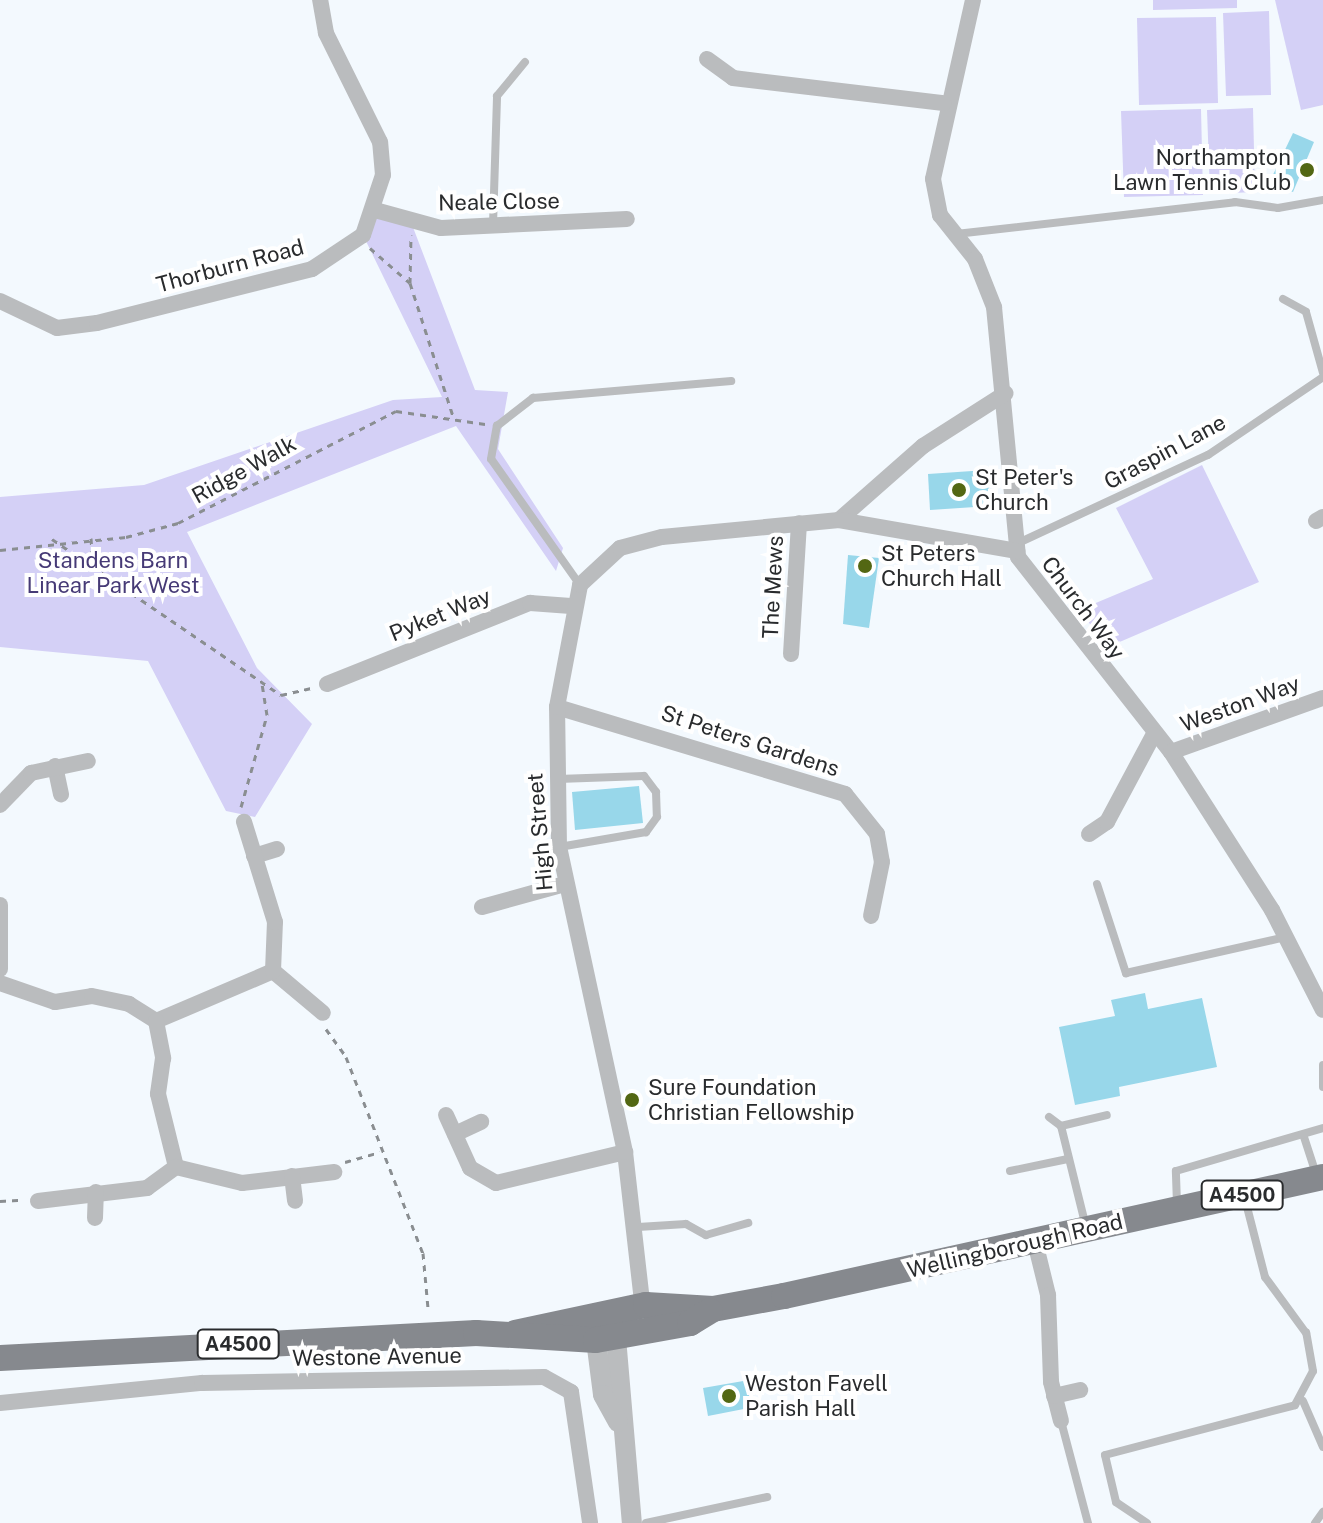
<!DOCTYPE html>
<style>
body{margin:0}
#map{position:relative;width:1323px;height:1523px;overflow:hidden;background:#f3f9fe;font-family:"Public Sans",sans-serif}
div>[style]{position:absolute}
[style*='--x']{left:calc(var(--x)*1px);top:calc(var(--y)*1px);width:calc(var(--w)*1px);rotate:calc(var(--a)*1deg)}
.green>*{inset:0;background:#d4d0f6}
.building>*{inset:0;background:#98d7ea}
.path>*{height:3px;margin-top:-1.5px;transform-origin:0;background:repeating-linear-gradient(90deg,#8a8e91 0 6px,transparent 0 12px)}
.service>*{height:8px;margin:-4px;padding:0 4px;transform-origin:4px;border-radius:4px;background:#babcbe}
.minor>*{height:16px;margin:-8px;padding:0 8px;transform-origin:8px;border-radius:8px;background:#babcbe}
.tertiary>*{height:20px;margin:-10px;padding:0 10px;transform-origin:10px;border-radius:10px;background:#babcbe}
.primary>*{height:26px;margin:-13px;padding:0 13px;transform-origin:13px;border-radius:13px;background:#86898e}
.dots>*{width:22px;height:22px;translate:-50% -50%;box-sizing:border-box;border:4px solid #fff;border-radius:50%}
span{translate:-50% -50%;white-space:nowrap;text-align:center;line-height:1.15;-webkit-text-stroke:8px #fff;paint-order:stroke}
.shield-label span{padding:2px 6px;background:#fff;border:2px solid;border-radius:6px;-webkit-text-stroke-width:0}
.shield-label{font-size:20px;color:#292b2d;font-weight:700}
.poi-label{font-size:22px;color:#292b2d}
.right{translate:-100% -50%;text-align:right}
.left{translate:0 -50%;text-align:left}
.street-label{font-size:22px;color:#292b2d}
.park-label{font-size:22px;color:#463a76}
</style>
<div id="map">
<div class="green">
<i style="clip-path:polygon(1153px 0,1237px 0,1237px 8px,1153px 10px)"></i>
<i style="clip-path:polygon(1275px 0,1323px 0,1323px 105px,1301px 110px)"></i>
<i style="clip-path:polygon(1269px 11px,1271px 95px,1226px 96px,1223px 13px)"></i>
<i style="clip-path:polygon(1216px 17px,1218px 103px,1139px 105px,1137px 18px)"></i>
<i style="clip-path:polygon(1253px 108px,1255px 192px,1210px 194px,1207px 110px)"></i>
<i style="clip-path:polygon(1201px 109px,1203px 195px,1124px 197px,1121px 111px)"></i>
<i style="clip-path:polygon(375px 210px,411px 222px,475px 390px,508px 392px,498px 449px,563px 548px,556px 571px,456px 426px,187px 532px,257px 668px,312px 724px,255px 817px,226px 811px,148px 661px,0 647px,0 497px,144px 485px,393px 400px,442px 397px,363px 235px)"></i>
<i style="clip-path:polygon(1202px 465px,1259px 582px,1108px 647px,1079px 610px,1153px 579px,1116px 508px)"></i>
</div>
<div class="building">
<i style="clip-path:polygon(1293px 133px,1314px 142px,1293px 192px,1269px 183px)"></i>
<i style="clip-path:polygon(987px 470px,990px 506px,930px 510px,928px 474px)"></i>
<i style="clip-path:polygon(848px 555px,879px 558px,869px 628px,843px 624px)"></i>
<i style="clip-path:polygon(639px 786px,643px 823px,575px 830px,572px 792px)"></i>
<i style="clip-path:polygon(1145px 993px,1148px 1009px,1202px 998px,1217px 1067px,1119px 1087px,1120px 1096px,1075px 1105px,1059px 1027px,1115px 1016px,1111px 1000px)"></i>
<i style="clip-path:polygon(749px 1380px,754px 1407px,708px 1416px,703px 1388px)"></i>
</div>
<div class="path">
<i style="--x:370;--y:248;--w:53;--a:41.2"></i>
<i style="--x:410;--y:283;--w:143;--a:72.1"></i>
<i style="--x:410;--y:283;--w:48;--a:-88.8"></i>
<i style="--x:91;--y:538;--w:31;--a:86"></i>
<i style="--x:52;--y:539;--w:277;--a:34.3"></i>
<i style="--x:281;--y:695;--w:31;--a:-13"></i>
<i style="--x:0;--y:550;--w:127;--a:-5.9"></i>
<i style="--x:126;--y:537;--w:54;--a:-15.1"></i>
<i style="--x:178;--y:523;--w:245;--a:-27.2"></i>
<i style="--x:396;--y:411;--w:90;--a:8.3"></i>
<i style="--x:241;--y:807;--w:96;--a:-74.2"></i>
<i style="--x:267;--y:715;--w:32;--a:-99"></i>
<i style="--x:326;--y:1029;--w:34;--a:54"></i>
<i style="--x:346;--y:1057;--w:211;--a:68.6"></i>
<i style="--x:423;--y:1253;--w:55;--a:84.8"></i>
<i style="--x:345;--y:1162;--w:36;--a:-16"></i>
<i style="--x:0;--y:1201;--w:22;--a:-3"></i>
</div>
<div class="service">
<i style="--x:493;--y:225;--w:129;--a:-88.2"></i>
<i style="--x:497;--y:96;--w:44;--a:-50.5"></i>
<i style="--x:956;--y:234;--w:281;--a:-6.5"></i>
<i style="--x:1235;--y:202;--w:43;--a:7.9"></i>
<i style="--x:1278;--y:208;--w:46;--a:-10.1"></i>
<i style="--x:1283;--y:299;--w:26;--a:29"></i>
<i style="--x:1306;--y:312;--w:63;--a:74.4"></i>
<i style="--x:1016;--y:544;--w:212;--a:-24.9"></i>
<i style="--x:1208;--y:455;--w:139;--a:-34.1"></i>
<i style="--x:580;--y:585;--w:154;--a:-125.2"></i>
<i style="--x:491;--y:459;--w:34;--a:-80"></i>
<i style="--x:497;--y:426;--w:46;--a:-37.9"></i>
<i style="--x:533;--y:398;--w:199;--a:-4.9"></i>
<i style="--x:558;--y:779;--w:86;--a:-2"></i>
<i style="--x:644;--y:776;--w:20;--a:53"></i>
<i style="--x:656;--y:792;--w:25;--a:88"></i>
<i style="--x:657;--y:817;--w:19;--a:126"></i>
<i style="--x:646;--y:832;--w:88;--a:170.2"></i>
<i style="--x:1097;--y:884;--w:94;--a:72"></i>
<i style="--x:1126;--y:973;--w:164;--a:-12.7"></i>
<i style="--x:1323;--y:1065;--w:22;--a:90"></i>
<i style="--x:1049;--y:1117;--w:15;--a:37"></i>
<i style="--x:1304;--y:1137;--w:39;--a:72"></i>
<i style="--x:1010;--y:1171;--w:59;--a:-11.7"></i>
<i style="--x:1177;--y:1204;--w:33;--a:-92"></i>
<i style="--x:1176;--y:1171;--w:153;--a:-16.3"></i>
<i style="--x:638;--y:1227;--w:48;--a:-3.6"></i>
<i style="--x:686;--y:1224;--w:23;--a:29"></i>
<i style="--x:706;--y:1235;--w:44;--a:-15.9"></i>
<i style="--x:1086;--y:1227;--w:104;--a:-103.9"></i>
<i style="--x:1061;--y:1126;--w:47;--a:-13.4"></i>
<i style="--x:1303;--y:1401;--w:50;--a:66.5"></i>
<i style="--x:1061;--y:1421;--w:106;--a:75.2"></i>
<i style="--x:646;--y:1523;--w:124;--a:-12.1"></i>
<i style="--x:1147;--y:1523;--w:37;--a:-146"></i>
<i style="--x:1116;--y:1502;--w:48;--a:-103.2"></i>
<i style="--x:1105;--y:1455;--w:196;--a:-14.7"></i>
<i style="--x:1295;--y:1405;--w:38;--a:-62"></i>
<i style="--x:1313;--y:1371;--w:39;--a:-100"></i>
<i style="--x:1306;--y:1333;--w:69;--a:-126.2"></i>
<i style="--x:1265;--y:1277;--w:81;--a:-104.4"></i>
<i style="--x:1315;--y:1523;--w:14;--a:-54"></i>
</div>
<div class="minor">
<i style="--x:973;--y:0;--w:183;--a:102.6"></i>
<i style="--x:933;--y:179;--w:37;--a:79"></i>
<i style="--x:940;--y:215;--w:56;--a:51.5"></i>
<i style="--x:975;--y:259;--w:52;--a:68.4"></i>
<i style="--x:994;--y:307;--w:251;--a:84.5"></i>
<i style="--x:1018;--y:557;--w:248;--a:51.9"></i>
<i style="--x:1171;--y:752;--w:188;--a:57.4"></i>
<i style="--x:1272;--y:910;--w:112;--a:63"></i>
<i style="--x:707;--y:59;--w:32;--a:36"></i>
<i style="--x:733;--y:78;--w:212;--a:6.8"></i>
<i style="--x:375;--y:210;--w:68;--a:15.3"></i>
<i style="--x:441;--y:228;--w:186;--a:-2.8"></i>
<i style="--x:0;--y:301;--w:63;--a:25.3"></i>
<i style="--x:57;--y:328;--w:40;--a:-7.1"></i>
<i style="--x:97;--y:323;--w:222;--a:-14.1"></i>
<i style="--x:312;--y:269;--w:61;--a:-33.7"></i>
<i style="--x:363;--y:235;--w:63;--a:-71.6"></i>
<i style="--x:383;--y:175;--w:33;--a:-95"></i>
<i style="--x:380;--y:142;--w:122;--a:-116.4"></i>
<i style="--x:326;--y:33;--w:34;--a:-100"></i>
<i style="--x:839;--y:520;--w:112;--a:-41.4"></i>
<i style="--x:923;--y:446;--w:98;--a:-32.6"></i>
<i style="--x:1316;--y:521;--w:8;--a:-30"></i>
<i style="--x:791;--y:654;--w:131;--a:-86.5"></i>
<i style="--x:327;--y:684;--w:219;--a:-21.8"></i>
<i style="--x:530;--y:603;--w:41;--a:4.2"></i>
<i style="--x:557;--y:707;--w:301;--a:16.8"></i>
<i style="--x:845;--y:794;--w:51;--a:51.3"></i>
<i style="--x:877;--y:834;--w:28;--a:80"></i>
<i style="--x:882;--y:862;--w:55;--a:101.5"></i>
<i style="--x:1171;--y:752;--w:161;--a:-19.6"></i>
<i style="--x:55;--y:766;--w:29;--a:78"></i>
<i style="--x:0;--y:805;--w:45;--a:-45.9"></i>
<i style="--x:31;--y:773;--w:58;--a:-11.9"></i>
<i style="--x:1089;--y:834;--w:22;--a:-34"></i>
<i style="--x:1107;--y:822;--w:98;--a:-61.9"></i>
<i style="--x:254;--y:856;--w:24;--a:-17"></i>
<i style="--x:0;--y:905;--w:64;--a:90"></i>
<i style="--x:482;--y:907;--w:86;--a:-15.5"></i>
<i style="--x:273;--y:971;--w:65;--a:40"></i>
<i style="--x:0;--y:983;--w:58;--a:19.1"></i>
<i style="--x:55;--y:1002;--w:37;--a:-9"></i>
<i style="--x:92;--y:996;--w:38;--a:12"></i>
<i style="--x:129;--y:1004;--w:32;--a:32"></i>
<i style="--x:156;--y:1021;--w:127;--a:-23.1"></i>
<i style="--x:273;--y:971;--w:49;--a:-87.7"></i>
<i style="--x:275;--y:922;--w:105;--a:-107.2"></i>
<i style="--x:156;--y:1021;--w:38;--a:79"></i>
<i style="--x:163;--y:1058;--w:36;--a:98"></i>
<i style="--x:158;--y:1094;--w:75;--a:76.1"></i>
<i style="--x:176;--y:1167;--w:68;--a:13.6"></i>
<i style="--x:242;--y:1183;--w:93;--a:-6.8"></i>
<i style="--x:446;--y:1115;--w:58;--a:65.6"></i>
<i style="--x:470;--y:1168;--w:30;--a:30"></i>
<i style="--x:496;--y:1183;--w:133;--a:-13.5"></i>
<i style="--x:455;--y:1134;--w:29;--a:-25"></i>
<i style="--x:292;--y:1176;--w:25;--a:83"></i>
<i style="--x:38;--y:1201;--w:110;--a:-6.8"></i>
<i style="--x:147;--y:1188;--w:36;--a:-36"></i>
<i style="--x:95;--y:1218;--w:26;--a:-88"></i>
<i style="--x:1035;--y:1242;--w:55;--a:76.2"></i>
<i style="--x:1048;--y:1295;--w:87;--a:88"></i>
<i style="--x:1051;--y:1382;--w:40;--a:75.6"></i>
<i style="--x:643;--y:1310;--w:159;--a:-96.5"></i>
<i style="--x:625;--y:1152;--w:312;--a:-102.2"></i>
<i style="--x:559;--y:847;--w:140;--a:-90.8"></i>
<i style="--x:557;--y:707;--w:124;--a:-79.3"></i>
<i style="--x:580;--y:585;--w:54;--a:-42.8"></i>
<i style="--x:620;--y:548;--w:43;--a:-14.7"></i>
<i style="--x:662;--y:537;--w:178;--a:-5.5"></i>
<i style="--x:839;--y:520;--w:181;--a:9.9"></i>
<i style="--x:1054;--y:1396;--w:27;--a:-13"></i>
<i style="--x:0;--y:1403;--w:203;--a:-5.7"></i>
<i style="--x:202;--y:1383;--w:342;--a:-1"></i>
<i style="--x:544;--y:1377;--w:31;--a:29"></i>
<i style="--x:571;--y:1392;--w:132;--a:81.7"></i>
</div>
<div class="tertiary">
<i style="--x:615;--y:1326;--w:198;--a:85.1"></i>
<i style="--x:603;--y:1328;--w:14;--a:120"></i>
<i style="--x:596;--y:1340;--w:55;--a:82.7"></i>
<i style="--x:603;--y:1395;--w:31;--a:61"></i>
</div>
<div class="primary">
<i style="--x:515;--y:1333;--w:134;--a:-12.1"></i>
<i style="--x:646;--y:1305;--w:67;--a:3.4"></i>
<i style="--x:713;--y:1309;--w:72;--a:-10.4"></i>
<i style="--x:784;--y:1296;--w:552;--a:-12.45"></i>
<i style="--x:0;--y:1358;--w:477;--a:-3"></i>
<i style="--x:476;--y:1333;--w:120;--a:3.3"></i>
<i style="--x:596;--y:1340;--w:96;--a:-10.3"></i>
<i style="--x:690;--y:1323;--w:23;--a:-31"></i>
</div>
<div class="dots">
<i style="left:1307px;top:170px;background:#536713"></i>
<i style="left:959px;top:490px;background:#536713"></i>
<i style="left:865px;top:566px;background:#536713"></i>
<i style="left:632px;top:1100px;background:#536713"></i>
<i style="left:729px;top:1396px;background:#536713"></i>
</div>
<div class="shield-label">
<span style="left:1242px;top:1195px">A4500</span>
<span style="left:238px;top:1344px">A4500</span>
</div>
<div class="poi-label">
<span class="right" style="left:1291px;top:170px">Northampton<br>Lawn Tennis Club</span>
<span class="left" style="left:975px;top:490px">St Peter's<br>Church</span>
<span class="left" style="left:881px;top:566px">St Peters<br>Church Hall</span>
<span class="left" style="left:648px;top:1100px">Sure Foundation<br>Christian Fellowship</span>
<span class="left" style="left:745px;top:1396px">Weston Favell<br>Parish Hall</span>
</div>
<div class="street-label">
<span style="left:499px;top:202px;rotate:-1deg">Neale Close</span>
<span style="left:230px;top:266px;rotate:-15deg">Thorburn Road</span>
<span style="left:1165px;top:452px;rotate:-28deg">Graspin Lane</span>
<span style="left:244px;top:470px;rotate:-29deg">Ridge Walk</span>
<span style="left:773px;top:587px;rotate:-87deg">The Mews</span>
<span style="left:1083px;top:608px;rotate:53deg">Church Way</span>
<span style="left:440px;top:615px;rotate:-22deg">Pyket Way</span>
<span style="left:1240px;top:704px;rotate:-20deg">Weston Way</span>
<span style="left:750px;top:741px;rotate:18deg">St Peters Gardens</span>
<span style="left:540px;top:832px;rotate:-95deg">High Street</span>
<span style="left:1015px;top:1246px;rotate:-13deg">Wellingborough Road</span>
<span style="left:377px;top:1357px;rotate:-1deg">Westone Avenue</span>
</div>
<div class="park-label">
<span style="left:113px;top:573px">Standens Barn<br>Linear Park West</span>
</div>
</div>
